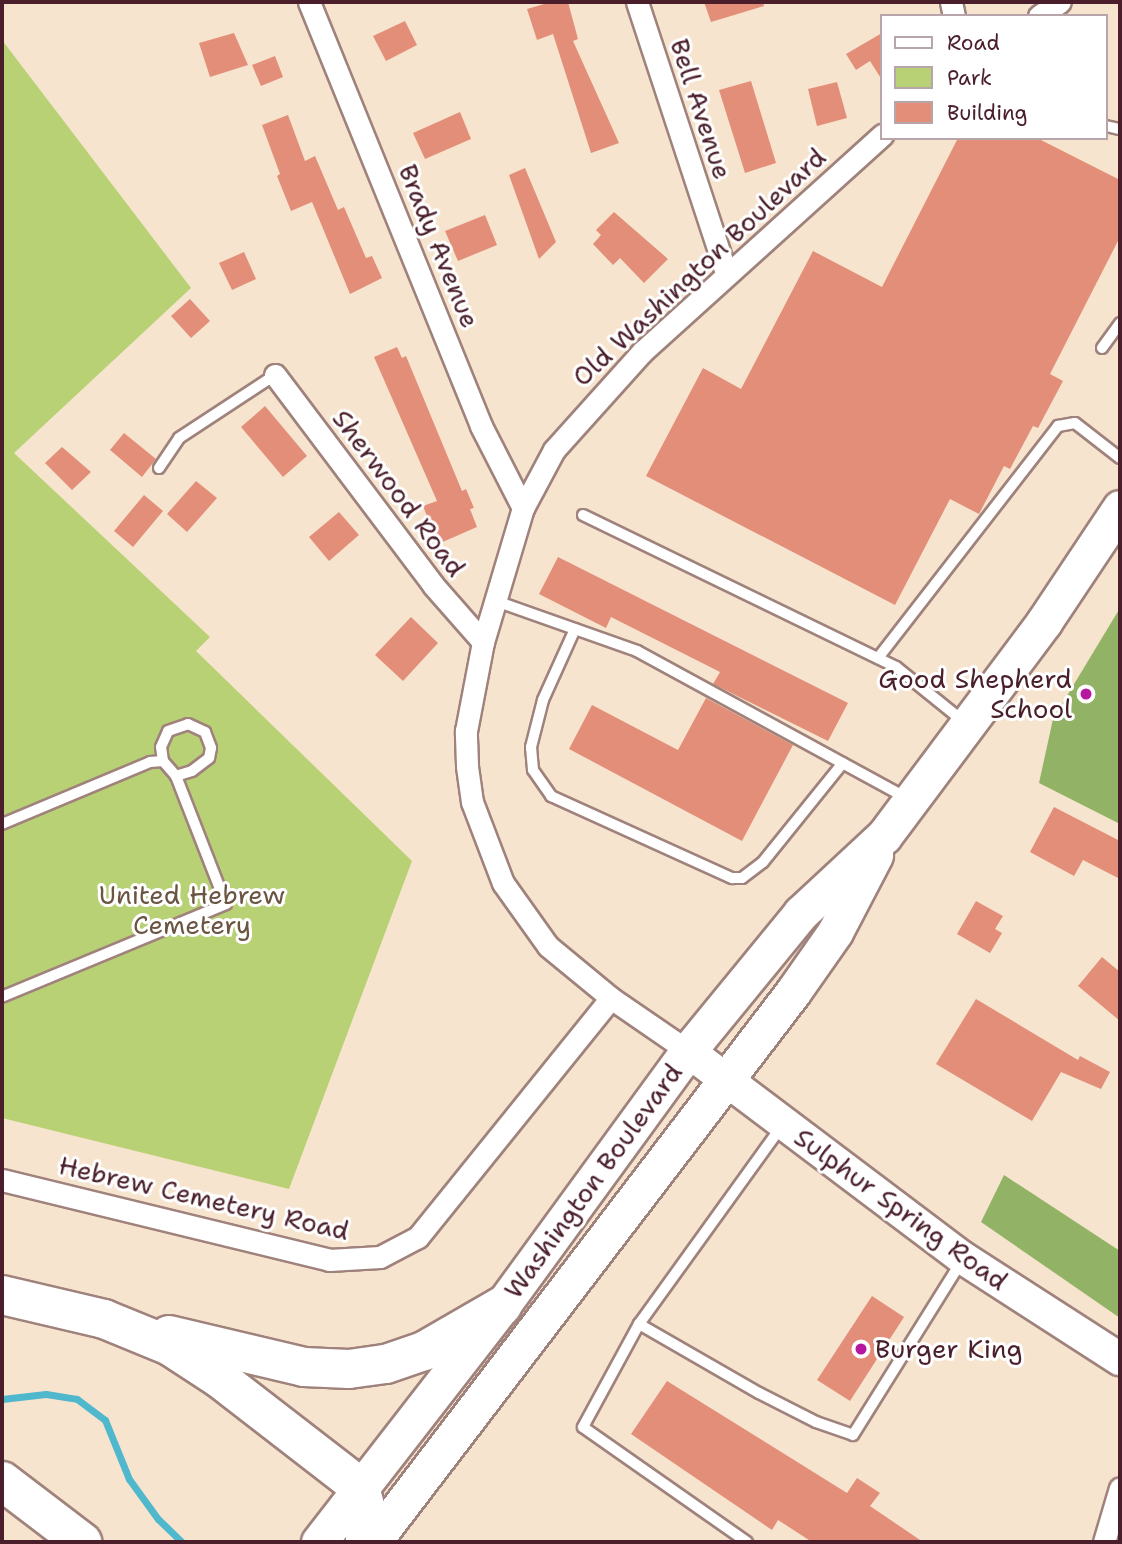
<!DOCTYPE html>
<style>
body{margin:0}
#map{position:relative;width:1122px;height:1544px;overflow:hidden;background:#f7e4ce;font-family:"Shantell Sans",sans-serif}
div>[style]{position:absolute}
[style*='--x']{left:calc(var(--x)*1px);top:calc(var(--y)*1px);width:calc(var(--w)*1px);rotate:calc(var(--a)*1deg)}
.green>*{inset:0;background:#b9d175}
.forest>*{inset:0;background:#92b366}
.stream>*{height:7px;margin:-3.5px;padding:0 3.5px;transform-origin:3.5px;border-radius:3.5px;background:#50b8cd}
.building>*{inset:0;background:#e38e79}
.roads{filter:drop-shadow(2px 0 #a0827c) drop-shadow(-2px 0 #a0827c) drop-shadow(0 2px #a0827c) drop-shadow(0 -2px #a0827c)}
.service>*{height:10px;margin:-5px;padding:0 5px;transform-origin:5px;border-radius:5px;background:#fff}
.minor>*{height:21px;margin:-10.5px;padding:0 10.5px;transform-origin:10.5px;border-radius:10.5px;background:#fff}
.secondary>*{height:32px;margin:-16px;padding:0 16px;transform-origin:16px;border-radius:16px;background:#fff}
.primary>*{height:35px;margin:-17.5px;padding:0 17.5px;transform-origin:17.5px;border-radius:17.5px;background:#fff}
.motorway>*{height:38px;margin:-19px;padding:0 19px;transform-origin:19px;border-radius:19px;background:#fff}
.dots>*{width:19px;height:19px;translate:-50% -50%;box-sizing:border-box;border:4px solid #fff;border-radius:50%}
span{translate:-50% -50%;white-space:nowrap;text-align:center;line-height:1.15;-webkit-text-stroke:6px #fff;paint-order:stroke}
.street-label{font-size:26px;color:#4a1f2b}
.poi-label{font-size:26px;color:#4a1f2b}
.right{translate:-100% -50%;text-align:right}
.left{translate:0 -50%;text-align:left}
.park-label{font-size:26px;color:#6b5441}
.frame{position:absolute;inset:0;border:4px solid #4a1f2b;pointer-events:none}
.legend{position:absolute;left:880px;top:14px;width:228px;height:126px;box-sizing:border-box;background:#fff;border:2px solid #b7a5aa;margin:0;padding:9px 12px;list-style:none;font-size:21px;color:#4a1f2b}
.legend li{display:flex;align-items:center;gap:14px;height:35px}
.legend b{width:35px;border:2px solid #b7a5aa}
</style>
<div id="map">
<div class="green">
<i style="clip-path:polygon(2px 40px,191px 288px,14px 453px,210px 637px,196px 651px,412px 861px,289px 1189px,2px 1118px)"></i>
</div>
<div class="forest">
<i style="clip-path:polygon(1120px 608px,1120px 824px,1039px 783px,1053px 719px)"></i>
<i style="clip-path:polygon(1004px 1175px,1120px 1251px,1120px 1318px,981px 1222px)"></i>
</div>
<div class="stream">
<i style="--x:2;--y:1399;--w:44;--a:-6.5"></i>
<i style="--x:46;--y:1394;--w:31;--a:9"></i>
<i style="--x:77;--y:1399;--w:35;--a:37"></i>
<i style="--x:105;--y:1420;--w:64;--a:67.9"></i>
<i style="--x:129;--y:1479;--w:49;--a:54.1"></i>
<i style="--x:158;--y:1519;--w:33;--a:44"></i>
</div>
<div class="building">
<i style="clip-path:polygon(551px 2px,568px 2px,578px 39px,573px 41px,619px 143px,591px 153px,553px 34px,537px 40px,527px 9px)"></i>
<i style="clip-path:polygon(704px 2px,763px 2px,764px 6px,711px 22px)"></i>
<i style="clip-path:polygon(405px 21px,417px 45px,386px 61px,373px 36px)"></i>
<i style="clip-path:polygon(234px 33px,248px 65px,210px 77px,199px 43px)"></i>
<i style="clip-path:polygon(882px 33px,882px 80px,870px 61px,856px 70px,846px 54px)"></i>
<i style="clip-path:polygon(275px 56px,283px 77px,261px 86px,252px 65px)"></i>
<i style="clip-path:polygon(751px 81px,776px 163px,745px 173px,719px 90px)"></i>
<i style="clip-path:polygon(837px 82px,847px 118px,817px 126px,808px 89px)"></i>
<i style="clip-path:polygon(460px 112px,471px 139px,425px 159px,413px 133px)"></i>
<i style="clip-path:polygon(288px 115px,305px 161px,315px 156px,338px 210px,344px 207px,366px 258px,372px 256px,382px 278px,350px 294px,312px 202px,291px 211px,277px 176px,280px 174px,262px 125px)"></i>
<i style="clip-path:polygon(958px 138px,1037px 138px,1120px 180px,1120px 237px,1050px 374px,1063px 381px,1038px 428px,1033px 426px,1010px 469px,1004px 466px,979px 514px,950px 499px,895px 605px,646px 476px,703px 368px,741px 389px,813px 251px,882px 287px)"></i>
<i style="clip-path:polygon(525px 168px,556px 242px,539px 259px,509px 175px)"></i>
<i style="clip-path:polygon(614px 212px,668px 259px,644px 283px,620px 258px,613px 265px,593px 244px,601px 235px,596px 230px)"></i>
<i style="clip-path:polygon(485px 215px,497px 245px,458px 261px,445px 231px)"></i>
<i style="clip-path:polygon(244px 252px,256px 279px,232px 290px,219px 263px)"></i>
<i style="clip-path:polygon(190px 299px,210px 321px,191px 338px,171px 316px)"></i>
<i style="clip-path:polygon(397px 347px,402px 358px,406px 356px,462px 491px,466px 489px,474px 508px,470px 509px,477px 527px,438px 544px,423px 506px,437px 501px,374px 357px)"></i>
<i style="clip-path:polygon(265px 406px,307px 456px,283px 477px,241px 427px)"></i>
<i style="clip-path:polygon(124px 433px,156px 459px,142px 477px,110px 450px)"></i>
<i style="clip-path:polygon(62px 447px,91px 472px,72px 490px,45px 463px)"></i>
<i style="clip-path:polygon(196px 481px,217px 498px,187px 532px,167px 514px)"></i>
<i style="clip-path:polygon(144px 495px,163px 511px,133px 547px,114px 531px)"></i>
<i style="clip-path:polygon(339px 512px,359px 535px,329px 561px,309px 537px)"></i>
<i style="clip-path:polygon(558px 557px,848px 703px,828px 741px,713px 684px,720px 672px,611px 617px,606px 628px,539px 594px)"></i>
<i style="clip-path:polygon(411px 617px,438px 643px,403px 681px,375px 655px)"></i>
<i style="clip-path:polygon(706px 698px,793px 745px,742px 841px,569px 749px,592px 705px,678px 750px)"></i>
<i style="clip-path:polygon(1054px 807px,1120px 841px,1120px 879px,1083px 860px,1074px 876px,1030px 852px)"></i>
<i style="clip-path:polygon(976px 901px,1003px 916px,995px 929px,1002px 933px,990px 953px,957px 934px)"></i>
<i style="clip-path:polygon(1102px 957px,1120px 972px,1120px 1021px,1078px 986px)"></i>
<i style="clip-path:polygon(976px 999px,1078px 1060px,1080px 1056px,1110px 1072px,1101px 1089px,1061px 1072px,1032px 1121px,936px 1064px)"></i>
<i style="clip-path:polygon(872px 1296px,904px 1317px,850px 1401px,817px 1380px)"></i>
<i style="clip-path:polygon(667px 1381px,847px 1493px,857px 1478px,880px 1493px,870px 1506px,923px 1542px,812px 1542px,778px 1520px,772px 1530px,631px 1434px)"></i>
</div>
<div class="roads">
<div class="service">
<i style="--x:1106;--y:126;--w:13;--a:13"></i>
<i style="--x:1102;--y:348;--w:31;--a:-54"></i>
<i style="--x:159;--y:468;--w:36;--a:-56"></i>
<i style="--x:179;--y:438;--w:115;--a:-33.3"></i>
<i style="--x:583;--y:515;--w:348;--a:25.9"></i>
<i style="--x:896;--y:667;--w:86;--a:38.9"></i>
<i style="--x:493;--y:600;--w:153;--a:19.5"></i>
<i style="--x:637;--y:651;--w:305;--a:28.6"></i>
<i style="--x:575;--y:629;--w:78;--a:114.3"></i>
<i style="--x:543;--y:700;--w:49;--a:104.3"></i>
<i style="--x:531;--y:747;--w:23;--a:85"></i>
<i style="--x:533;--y:770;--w:32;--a:55"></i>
<i style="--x:551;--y:796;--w:199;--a:24.4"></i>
<i style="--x:732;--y:878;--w:10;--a:0"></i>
<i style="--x:742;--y:878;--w:26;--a:-37"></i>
<i style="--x:763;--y:862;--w:127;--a:-51.1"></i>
<i style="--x:878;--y:658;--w:294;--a:-52.2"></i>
<i style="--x:1058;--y:426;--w:17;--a:-10"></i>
<i style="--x:1075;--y:423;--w:57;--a:37.9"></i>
<i style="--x:163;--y:761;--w:14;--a:-98"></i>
<i style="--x:161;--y:747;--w:17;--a:-66"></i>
<i style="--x:168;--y:731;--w:21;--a:-19"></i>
<i style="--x:188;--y:724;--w:19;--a:25"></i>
<i style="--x:205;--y:732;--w:17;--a:69"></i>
<i style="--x:211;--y:748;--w:10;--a:101"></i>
<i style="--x:209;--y:758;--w:21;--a:143"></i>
<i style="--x:192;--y:771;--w:17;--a:163"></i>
<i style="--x:2;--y:824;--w:160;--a:-22.7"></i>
<i style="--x:150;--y:762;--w:13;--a:-4"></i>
<i style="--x:163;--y:761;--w:20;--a:49"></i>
<i style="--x:176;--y:776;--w:137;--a:68.7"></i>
<i style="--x:226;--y:904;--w:243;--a:157.5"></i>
<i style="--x:639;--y:1324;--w:138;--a:29.9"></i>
<i style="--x:759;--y:1393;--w:64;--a:27"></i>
<i style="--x:816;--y:1422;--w:39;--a:19"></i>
<i style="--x:853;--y:1435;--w:204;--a:-58"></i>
<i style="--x:747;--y:1542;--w:200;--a:-145"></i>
<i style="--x:583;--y:1427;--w:117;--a:-61.5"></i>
<i style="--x:639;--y:1324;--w:244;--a:-54.2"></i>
</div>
<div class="minor">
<i style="--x:309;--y:2;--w:458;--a:67.9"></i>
<i style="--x:481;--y:426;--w:92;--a:62.9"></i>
<i style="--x:637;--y:2;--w:285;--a:71.8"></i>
<i style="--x:951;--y:2;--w:14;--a:78"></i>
<i style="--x:1039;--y:16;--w:25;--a:-34"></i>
<i style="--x:275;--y:375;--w:263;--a:53"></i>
<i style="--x:433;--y:585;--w:76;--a:48.7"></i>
<i style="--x:688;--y:1051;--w:93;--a:-145.5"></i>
<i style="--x:611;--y:998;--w:82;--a:-140.5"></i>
<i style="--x:548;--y:946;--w:77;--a:-125.5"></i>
<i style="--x:503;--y:883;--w:87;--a:-110.9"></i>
<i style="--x:472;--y:802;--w:37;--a:-98"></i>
<i style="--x:467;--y:765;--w:34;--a:-92"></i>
<i style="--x:466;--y:731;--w:91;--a:-79.2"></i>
<i style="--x:483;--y:642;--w:140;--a:-73.4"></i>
<i style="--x:523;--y:508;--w:66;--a:-61.9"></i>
<i style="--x:554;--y:450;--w:132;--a:-48.1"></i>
<i style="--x:642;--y:352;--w:324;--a:-42.1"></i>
<i style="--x:2;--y:1180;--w:337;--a:13.7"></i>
<i style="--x:329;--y:1260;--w:51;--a:-3.4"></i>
<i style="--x:380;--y:1257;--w:43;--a:-27.8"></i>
<i style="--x:418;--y:1237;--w:307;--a:-51.1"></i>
<i style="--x:1104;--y:1542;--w:56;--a:-73.5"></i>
</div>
<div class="secondary">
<i style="--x:688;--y:1051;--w:344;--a:37"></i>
<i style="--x:963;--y:1258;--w:187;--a:32.8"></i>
</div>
<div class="primary">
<i style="--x:319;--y:1542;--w:299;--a:-52.2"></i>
<i style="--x:502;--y:1306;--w:316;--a:-53.9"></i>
<i style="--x:688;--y:1051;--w:178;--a:-50.7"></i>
<i style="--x:801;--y:913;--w:113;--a:-42.9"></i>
<i style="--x:884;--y:836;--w:267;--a:-53.2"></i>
<i style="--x:1044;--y:622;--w:137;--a:-56.3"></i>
<i style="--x:373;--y:1542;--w:692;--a:-52.63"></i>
<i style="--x:793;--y:992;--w:73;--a:-55"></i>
<i style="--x:835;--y:932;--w:87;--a:-62.5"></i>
</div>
<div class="motorway">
<i style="--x:2;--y:1295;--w:105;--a:13.2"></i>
<i style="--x:104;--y:1319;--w:71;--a:22.2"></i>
<i style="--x:170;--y:1346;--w:59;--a:33.1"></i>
<i style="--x:219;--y:1378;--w:178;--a:37.7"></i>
<i style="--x:360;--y:1487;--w:24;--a:75"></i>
<i style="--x:366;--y:1510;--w:32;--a:92"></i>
<i style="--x:169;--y:1335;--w:139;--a:13.3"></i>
<i style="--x:304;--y:1367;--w:45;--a:2.5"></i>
<i style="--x:349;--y:1369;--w:37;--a:-8"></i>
<i style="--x:386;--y:1364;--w:40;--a:-18.9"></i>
<i style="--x:424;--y:1351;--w:90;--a:-30"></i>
<i style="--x:2;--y:1481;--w:101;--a:37.3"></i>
</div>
</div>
<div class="dots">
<i style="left:1086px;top:694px;background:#b5179e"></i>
<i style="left:861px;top:1349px;background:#b5179e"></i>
</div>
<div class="street-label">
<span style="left:701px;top:109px;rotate:72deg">Bell Avenue</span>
<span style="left:439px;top:246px;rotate:68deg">Brady Avenue</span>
<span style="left:699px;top:267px;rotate:-43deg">Old Washington Boulevard</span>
<span style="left:399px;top:493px;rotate:53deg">Sherwood Road</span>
<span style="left:593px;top:1181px;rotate:-54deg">Washington Boulevard</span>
<span style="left:204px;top:1198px;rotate:13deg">Hebrew Cemetery Road</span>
<span style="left:901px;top:1209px;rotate:36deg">Sulphur Spring Road</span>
</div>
<div class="poi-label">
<span class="right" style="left:1072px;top:694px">Good Shepherd<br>School</span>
<span class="left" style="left:875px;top:1349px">Burger King</span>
</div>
<div class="park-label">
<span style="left:192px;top:910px">United Hebrew<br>Cemetery</span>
</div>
<div class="frame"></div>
<ul class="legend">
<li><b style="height:9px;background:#fff"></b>Road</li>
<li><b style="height:19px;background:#b9d175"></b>Park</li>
<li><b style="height:19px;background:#e38e79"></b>Building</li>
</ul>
</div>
